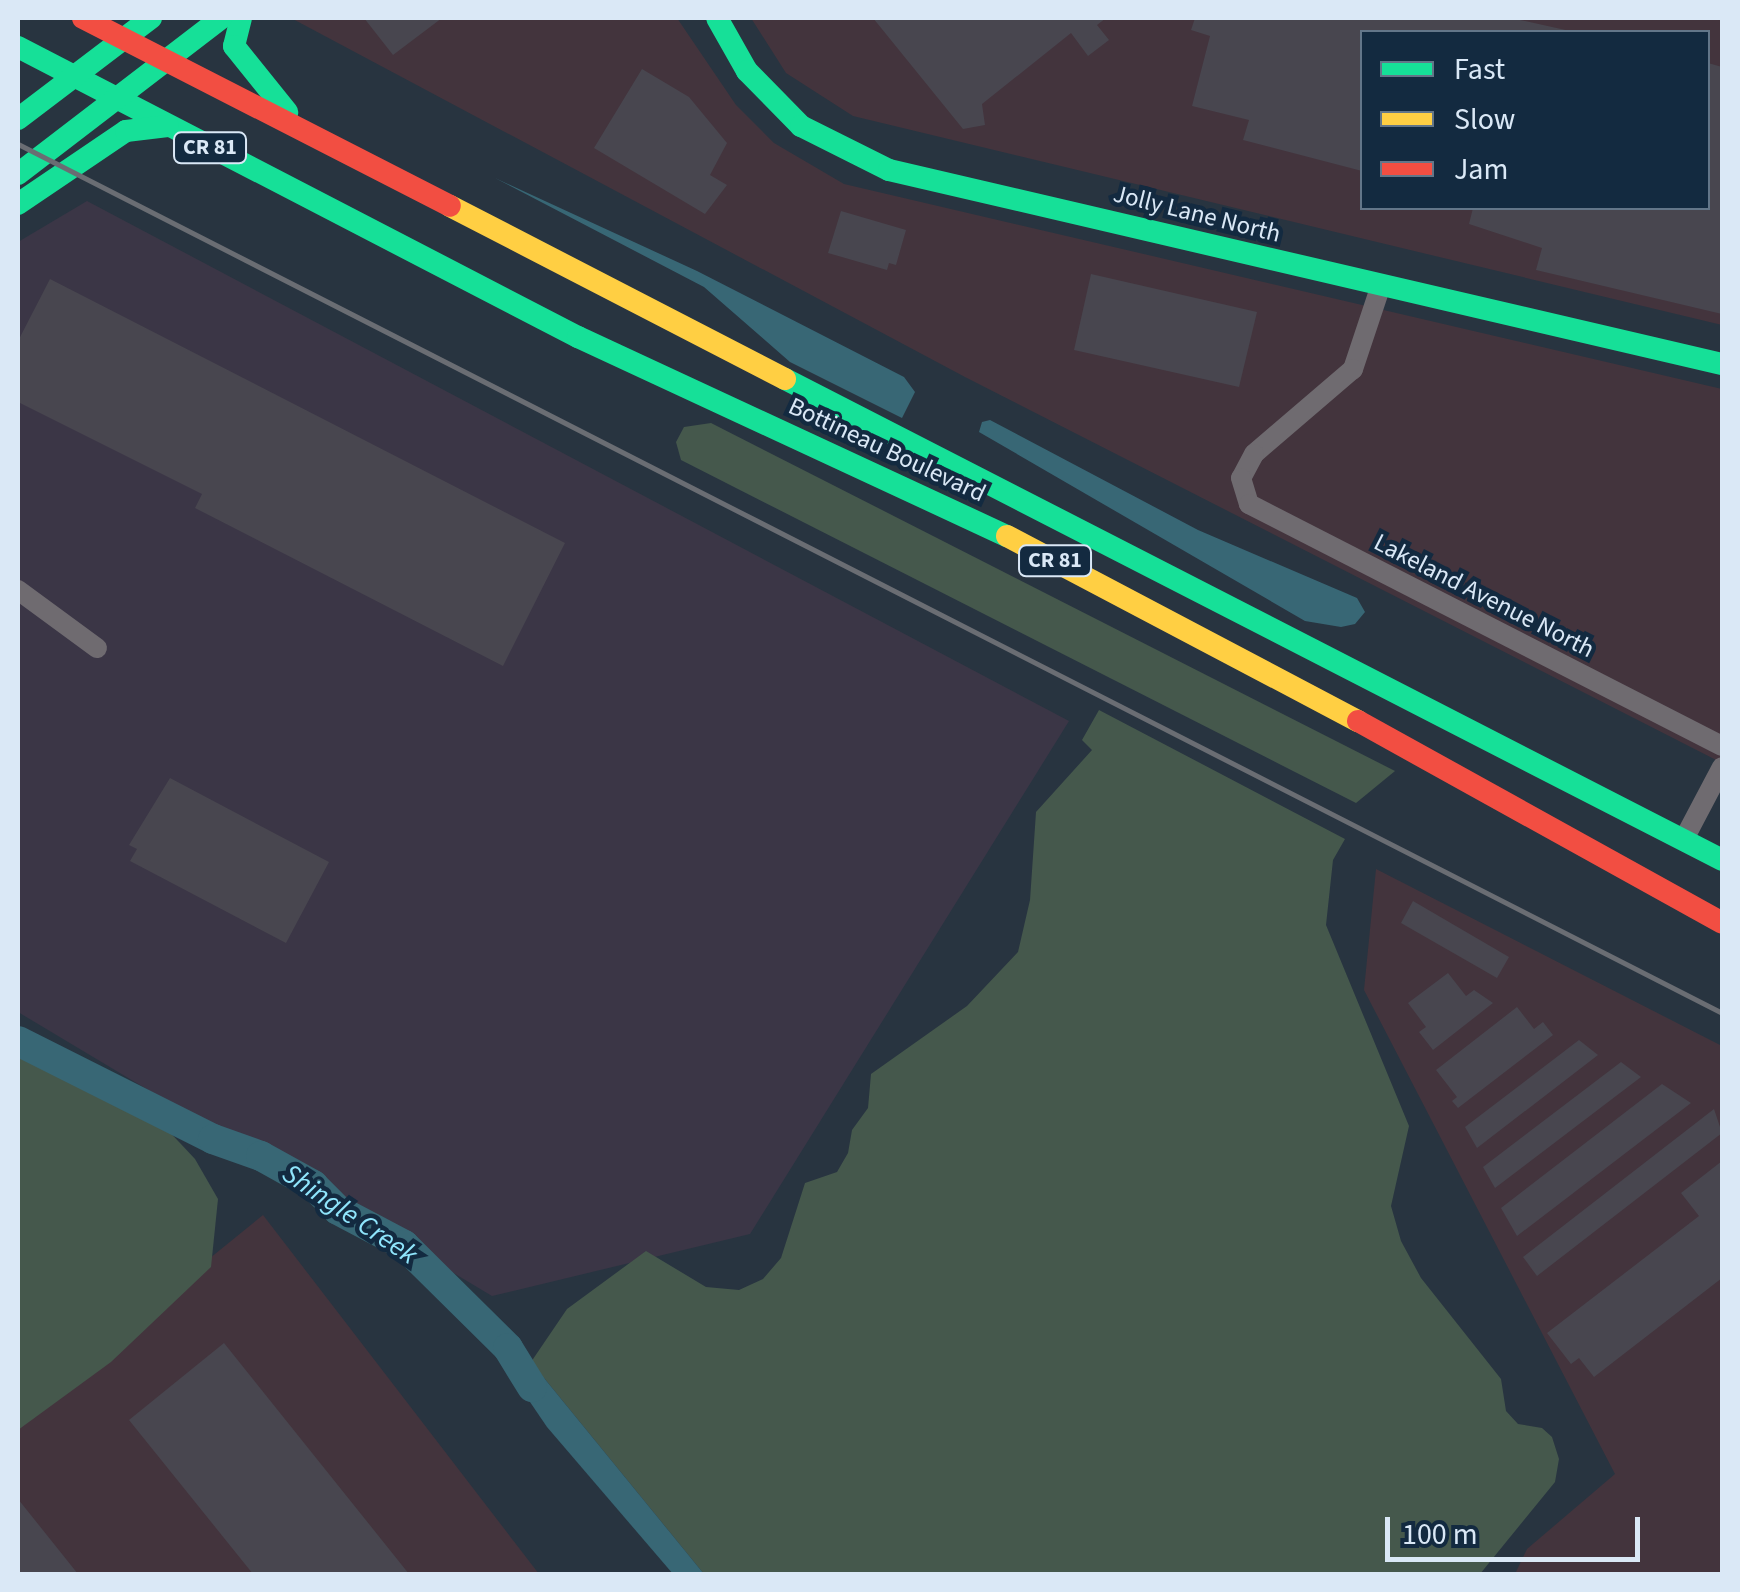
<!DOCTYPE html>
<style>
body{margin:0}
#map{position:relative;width:1740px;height:1592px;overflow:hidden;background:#283440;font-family:"Source Sans 3",sans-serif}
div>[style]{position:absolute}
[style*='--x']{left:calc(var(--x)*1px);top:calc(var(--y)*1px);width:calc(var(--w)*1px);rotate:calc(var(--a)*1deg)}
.commercial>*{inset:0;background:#43343d}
.industrial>*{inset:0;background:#3b3646}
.green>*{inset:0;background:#45584c}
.water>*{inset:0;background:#386775}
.river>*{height:30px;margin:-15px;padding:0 15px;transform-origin:15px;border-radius:15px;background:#386775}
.building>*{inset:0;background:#48464f}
.street>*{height:20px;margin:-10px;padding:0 10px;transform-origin:10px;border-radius:10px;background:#6f6b70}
.fast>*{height:22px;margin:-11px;padding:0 11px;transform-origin:11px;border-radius:11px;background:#16e098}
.slow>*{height:22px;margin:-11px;padding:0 11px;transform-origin:11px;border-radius:11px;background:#ffcf43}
.jam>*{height:22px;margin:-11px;padding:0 11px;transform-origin:11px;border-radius:11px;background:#f24e42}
.rail>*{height:5px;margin:-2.5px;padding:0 2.5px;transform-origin:2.5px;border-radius:2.5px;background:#6a6d73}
span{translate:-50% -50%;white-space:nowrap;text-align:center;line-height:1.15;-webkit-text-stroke:9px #132a40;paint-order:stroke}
.shield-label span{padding:2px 8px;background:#132a40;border:2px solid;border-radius:8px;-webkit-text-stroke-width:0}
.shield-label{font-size:22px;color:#dae8f6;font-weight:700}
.street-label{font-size:25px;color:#dae8f6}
.water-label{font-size:28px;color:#8fe5fc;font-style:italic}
.frame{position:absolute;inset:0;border:20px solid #dae8f6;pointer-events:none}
.legend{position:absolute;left:1360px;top:30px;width:350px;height:180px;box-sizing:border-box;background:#132a40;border:2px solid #637689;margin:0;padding:12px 18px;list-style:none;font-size:30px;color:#dae8f6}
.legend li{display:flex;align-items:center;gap:20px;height:50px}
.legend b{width:50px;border:2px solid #637689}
.scale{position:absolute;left:1385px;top:1517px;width:255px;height:45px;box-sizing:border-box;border:5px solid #dae8f6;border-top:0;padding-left:12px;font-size:30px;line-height:35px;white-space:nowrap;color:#dae8f6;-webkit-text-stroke:8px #132a40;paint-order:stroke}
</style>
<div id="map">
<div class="commercial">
<i style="clip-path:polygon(291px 18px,677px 18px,736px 105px,774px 143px,844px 184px,1722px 389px,1722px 763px,965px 377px)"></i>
<i style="clip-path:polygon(evenodd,751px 18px,1722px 18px,1722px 325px,853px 116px,786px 73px,751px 18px,1362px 32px,1708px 32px,1708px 208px,1362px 208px,1362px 32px)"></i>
<i style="clip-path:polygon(1376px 869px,1722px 1046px,1722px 1574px,1515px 1574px,1527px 1549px,1615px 1474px,1364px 990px)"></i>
<i style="clip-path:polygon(263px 1215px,539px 1574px,18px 1574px,18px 1414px)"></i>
</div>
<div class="industrial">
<i style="clip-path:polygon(87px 201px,1069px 721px,750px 1234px,492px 1296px,18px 1012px,18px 242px)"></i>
</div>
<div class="green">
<i style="clip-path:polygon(711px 423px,1395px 771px,1356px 803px,681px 460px,676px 442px,684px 427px)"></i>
<i style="clip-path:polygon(1099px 710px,1345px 839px,1333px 860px,1326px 925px,1409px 1126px,1391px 1206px,1401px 1241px,1421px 1278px,1501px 1379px,1506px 1411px,1518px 1424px,1542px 1428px,1552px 1437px,1559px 1459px,1555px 1482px,1480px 1574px,704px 1574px,531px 1362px,567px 1309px,646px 1251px,706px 1287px,739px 1290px,763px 1279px,781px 1258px,805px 1183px,837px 1172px,848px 1153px,852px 1130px,868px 1108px,871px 1074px,967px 1006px,1018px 952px,1030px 900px,1036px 812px,1092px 750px,1082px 740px)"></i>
<i style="clip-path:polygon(18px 1054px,46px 1063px,164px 1126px,195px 1159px,218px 1199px,211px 1267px,111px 1362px,18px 1430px)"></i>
</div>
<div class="water">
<i style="clip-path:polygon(495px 178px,697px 271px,904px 377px,915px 392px,902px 418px,790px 362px,704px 287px)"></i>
<i style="clip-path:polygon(990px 420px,1198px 530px,1357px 598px,1365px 612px,1355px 624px,1341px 627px,1305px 621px,979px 432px,982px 422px)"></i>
<i style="clip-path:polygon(512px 1345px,531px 1362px,704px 1574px,673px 1574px,547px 1427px,511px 1374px)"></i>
</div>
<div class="river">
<i style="--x:18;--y:1041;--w:218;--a:26.7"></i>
<i style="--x:213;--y:1139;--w:51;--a:19.5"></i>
<i style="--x:261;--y:1156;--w:60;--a:29.1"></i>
<i style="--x:313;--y:1185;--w:35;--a:45"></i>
<i style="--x:338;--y:1210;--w:75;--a:27.9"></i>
<i style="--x:404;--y:1245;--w:146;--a:44.7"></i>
<i style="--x:508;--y:1348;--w:46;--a:58.4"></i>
</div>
<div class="building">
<i style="clip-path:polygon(364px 18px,442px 18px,393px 55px)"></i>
<i style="clip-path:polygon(873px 18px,1106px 18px,1097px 25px,1109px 40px,1088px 56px,1071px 33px,982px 104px,985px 125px,963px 129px)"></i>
<i style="clip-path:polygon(1195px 18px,1511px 18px,1570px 31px,1362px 32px,1362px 171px,1243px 140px,1249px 120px,1192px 106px,1210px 36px,1191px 30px)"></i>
<i style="clip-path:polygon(1708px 63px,1722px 67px,1722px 314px,1536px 270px,1542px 248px,1469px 224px,1473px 208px,1708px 208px)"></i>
<i style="clip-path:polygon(642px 69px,689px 97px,727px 143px,710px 175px,727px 185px,705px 214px,594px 148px)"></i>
<i style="clip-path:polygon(841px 211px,906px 230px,896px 265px,889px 263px,887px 270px,828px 253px)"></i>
<i style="clip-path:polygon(1091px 274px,1257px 312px,1239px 387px,1074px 350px)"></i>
<i style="clip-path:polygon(50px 279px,565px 543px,503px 666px,195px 508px,202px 494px,18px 402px,18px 341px)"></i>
<i style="clip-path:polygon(170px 778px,329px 862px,286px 943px,130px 861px,137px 849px,129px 845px)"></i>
<i style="clip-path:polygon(1413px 901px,1509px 957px,1497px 978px,1401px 923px)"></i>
<i style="clip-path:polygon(1448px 973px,1466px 996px,1474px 990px,1493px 1003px,1433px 1050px,1419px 1032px,1426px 1027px,1408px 1003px)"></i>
<i style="clip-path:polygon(1517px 1007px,1534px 1029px,1543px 1022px,1553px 1035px,1458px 1108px,1452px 1101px,1457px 1097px,1436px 1070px)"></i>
<i style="clip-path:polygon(1579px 1040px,1598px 1055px,1477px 1148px,1465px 1127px)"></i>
<i style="clip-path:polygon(1621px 1062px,1641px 1077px,1495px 1188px,1483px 1167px)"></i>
<i style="clip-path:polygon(1662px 1084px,1691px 1103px,1517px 1236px,1501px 1208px)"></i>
<i style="clip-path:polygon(1714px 1109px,1722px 1133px,1537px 1276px,1523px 1257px)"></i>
<i style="clip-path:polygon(1722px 1161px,1722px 1278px,1594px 1377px,1579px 1358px,1571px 1364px,1547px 1333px,1699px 1216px,1681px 1193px)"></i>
<i style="clip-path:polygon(224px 1343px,409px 1574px,253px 1574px,129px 1420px)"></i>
<i style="clip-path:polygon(18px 1499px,78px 1574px,18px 1574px)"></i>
</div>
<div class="street">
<i style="--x:1381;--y:285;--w:89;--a:108.4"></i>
<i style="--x:1353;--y:369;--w:130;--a:139.4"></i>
<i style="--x:1254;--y:454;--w:27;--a:118"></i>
<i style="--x:1241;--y:478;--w:27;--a:73"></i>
<i style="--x:1249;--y:504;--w:531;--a:27.1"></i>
<i style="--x:18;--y:590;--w:98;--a:36.3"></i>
<i style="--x:1684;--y:839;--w:81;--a:-62.2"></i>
</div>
<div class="fast">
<i style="--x:241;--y:18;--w:29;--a:104"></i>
<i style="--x:234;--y:46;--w:85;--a:51.2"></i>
<i style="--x:717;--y:18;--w:61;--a:60.5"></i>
<i style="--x:747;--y:71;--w:77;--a:45.5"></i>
<i style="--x:801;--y:126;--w:98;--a:26.6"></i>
<i style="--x:889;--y:170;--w:855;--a:13.11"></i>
<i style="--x:18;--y:47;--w:631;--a:27.38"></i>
<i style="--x:578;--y:337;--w:473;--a:24.9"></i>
<i style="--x:18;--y:119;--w:167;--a:-37.2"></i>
<i style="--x:18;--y:174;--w:256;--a:-37.5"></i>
<i style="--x:18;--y:204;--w:130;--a:-34.1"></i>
<i style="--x:126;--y:131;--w:42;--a:-6.8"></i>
<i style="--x:785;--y:379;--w:1053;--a:27.17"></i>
</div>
<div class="slow">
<i style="--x:450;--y:206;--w:377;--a:27.3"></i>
<i style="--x:1007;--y:536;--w:397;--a:27.8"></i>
</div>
<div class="jam">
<i style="--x:83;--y:18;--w:412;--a:27.1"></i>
<i style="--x:1358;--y:721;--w:416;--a:29"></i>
</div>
<div class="rail">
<i style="--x:18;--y:144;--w:1913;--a:27.02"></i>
</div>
<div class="shield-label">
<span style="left:210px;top:148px">CR 81</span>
<span style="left:1055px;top:561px">CR 81</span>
</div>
<div class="street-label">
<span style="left:1197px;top:214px;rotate:14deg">Jolly Lane North</span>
<span style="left:887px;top:450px;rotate:25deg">Bottineau Boulevard</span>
<span style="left:1484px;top:596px;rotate:27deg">Lakeland Avenue North</span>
</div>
<div class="water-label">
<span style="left:350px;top:1214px;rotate:34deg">Shingle Creek</span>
</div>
<div class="frame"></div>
<ul class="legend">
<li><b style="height:12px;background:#16e098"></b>Fast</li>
<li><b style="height:12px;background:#ffcf43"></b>Slow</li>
<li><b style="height:12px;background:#f24e42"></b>Jam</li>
</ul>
<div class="scale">100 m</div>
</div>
